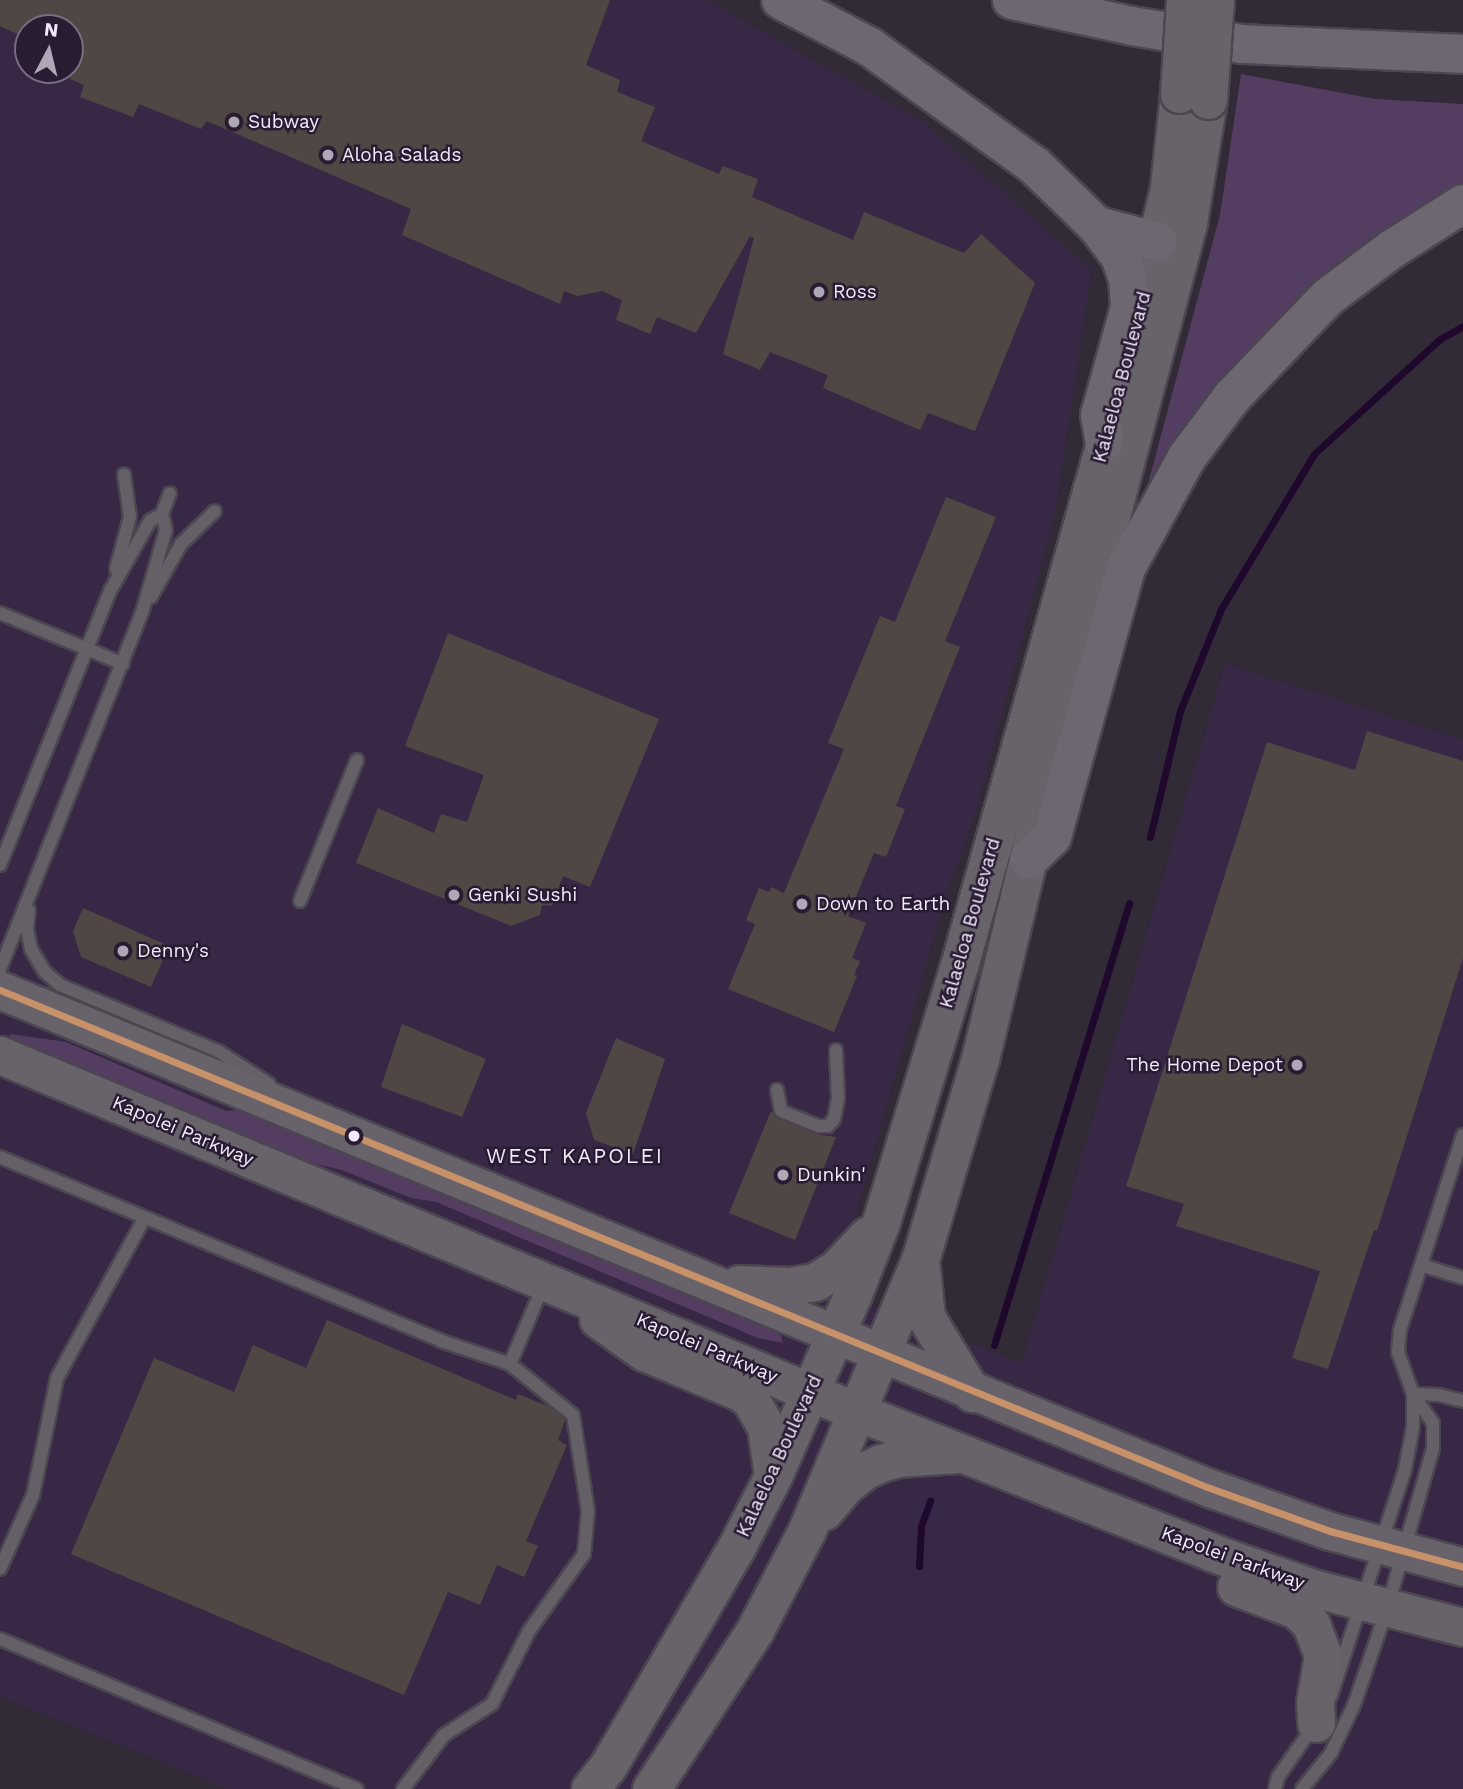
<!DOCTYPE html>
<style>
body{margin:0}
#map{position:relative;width:1463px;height:1789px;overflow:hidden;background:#322a37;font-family:"Work Sans",sans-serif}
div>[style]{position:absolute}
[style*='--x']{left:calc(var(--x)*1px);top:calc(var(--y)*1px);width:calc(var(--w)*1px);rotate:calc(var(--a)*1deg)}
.built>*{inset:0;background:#392845}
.green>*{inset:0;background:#533e62}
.stream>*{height:7px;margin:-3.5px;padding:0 3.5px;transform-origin:3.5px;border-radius:3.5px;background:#1e082b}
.building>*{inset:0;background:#504744}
.roads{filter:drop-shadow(2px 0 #4c4651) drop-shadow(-2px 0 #4c4651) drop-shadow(0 2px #4c4651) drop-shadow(0 -2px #4c4651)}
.lane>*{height:12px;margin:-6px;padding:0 6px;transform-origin:6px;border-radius:6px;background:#656067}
.secondary>*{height:37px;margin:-18.5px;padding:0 18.5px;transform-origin:18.5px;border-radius:18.5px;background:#68626b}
.highway>*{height:38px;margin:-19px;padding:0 19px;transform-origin:19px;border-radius:19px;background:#6e6671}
.bridges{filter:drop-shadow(2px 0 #4c4651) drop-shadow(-2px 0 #4c4651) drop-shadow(0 2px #4c4651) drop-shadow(0 -2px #4c4651)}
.secondary-bridge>*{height:37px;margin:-18.5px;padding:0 18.5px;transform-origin:18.5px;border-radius:18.5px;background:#68626b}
.bus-1>*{height:7px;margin:-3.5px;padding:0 3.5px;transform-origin:3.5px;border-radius:3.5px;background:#c7916a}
.dots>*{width:19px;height:19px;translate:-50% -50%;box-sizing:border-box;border:4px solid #291b32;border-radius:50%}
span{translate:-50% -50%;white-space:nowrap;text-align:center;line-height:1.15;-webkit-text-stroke:5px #291b32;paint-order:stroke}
.poi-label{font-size:19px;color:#f2e9fa}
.left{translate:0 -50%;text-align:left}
.right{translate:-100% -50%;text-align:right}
.street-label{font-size:19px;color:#f2e9fa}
.neighbourhood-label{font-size:21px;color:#f2e9fa;letter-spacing:2px}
.north{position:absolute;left:14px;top:14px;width:70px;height:70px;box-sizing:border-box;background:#291b32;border:2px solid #796d82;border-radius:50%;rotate:7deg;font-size:19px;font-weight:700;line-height:28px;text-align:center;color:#f2e9fa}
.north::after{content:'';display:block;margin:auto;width:24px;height:32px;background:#afa6b6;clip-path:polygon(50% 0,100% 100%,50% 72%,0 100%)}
</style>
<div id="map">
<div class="built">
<i style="clip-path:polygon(evenodd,0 0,706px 0,923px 122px,1091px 270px,1055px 513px,974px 817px,947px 890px,852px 1228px,811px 1268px,778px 1270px,1022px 1363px,1225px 664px,1463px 740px,1463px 1789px,229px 1789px,0 1696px,0 0,28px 28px,70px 28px,70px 70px,28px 70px,28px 28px)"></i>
</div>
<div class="green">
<i style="clip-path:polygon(1241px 74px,1375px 99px,1463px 104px,1463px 199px,1413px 227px,1137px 525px,1220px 215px)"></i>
<i style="clip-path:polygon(11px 1034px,66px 1042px,226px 1111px,249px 1109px,779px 1328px,783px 1343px,758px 1338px,436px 1202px,411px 1198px,342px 1170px,308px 1162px,37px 1052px,9px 1039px)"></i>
</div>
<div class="stream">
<i style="--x:1150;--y:837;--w:130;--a:-76.6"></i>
<i style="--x:1180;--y:711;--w:110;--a:-68.1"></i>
<i style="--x:1221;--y:609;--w:181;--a:-59"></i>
<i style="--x:1314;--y:454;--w:171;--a:-42.4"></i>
<i style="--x:1440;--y:339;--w:26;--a:-29"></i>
<i style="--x:994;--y:1345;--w:462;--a:-73"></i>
<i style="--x:919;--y:1566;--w:40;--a:-87.1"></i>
<i style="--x:921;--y:1526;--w:27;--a:-70"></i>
</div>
<div class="building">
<i style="clip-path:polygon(0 0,610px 0,586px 65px,620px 80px,617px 92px,655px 107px,641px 141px,719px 174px,723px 166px,758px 179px,752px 197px,853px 240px,864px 212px,964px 253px,981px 234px,1035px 283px,975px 431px,928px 413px,920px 430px,823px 388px,828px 375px,770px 352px,760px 370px,723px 354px,754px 238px,750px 236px,696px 333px,657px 317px,650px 334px,616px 320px,622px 300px,602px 291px,577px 296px,564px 291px,560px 304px,402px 235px,411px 209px,207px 121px,201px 129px,139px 104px,133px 117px,80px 97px,84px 85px,70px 79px,70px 28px,28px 28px,28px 39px,0 26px)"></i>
<i style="clip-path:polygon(946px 497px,996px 517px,945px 641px,960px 647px,896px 806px,905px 809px,886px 857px,874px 853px,848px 916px,866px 923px,852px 958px,860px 961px,854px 975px,857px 976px,834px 1032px,728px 989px,755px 924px,746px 920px,759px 888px,769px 892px,771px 887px,784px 893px,844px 749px,828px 743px,880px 616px,895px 622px)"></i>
<i style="clip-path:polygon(448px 633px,659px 719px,590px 887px,563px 876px,552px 906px,542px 905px,540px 915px,511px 926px,356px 863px,378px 808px,434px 833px,441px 814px,467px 822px,484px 775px,405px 746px)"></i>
<i style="clip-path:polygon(1367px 731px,1463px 761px,1463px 958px,1377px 1231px,1374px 1230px,1328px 1369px,1292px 1358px,1320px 1271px,1176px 1226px,1184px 1204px,1126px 1186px,1267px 742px,1355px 770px)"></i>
<i style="clip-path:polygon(83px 908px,169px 946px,151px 987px,81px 957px,73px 931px)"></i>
<i style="clip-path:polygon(402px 1024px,486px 1059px,462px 1117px,381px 1087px)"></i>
<i style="clip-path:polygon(616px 1038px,665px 1059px,633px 1154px,594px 1140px,586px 1113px)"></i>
<i style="clip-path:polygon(771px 1111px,778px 1119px,815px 1134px,836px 1137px,795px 1240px,729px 1213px)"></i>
<i style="clip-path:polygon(327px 1320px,516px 1400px,518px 1394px,550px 1407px,565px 1420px,558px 1440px,567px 1445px,526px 1541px,538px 1546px,524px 1577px,497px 1565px,480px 1605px,448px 1592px,404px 1695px,71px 1554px,154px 1358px,234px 1392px,253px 1345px,306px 1368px)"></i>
</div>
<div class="roads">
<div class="lane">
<i style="--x:116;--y:569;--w:54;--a:-74.9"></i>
<i style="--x:130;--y:517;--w:43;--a:-97.9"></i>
<i style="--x:151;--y:597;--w:61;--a:-60.5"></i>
<i style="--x:181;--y:544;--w:47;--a:-44.1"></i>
<i style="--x:0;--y:613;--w:133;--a:22.5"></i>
<i style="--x:0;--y:865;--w:295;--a:-68.1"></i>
<i style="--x:110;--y:591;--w:81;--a:-60.3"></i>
<i style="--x:150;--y:521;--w:14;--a:-30"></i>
<i style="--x:300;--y:901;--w:152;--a:-68"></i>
<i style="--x:29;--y:910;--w:20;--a:96"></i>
<i style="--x:27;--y:930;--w:19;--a:78"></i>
<i style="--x:31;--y:949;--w:27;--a:59"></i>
<i style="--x:45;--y:972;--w:20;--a:41"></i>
<i style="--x:60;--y:985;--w:171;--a:22.7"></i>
<i style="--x:218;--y:1051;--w:61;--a:32.9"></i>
<i style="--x:0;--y:969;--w:387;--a:-68.3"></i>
<i style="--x:143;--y:609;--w:82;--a:-73.8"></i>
<i style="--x:166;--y:530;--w:16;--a:-104"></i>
<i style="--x:162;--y:514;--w:22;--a:-69"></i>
<i style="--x:777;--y:1090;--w:21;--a:79"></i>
<i style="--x:781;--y:1111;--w:40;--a:22"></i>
<i style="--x:818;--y:1126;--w:10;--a:0"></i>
<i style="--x:828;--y:1126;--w:9;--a:-49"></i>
<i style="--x:834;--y:1119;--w:21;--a:-79"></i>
<i style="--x:838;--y:1098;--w:48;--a:-92.4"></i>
<i style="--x:0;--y:1157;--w:478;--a:22.6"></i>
<i style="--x:441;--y:1341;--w:73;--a:18.4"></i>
<i style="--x:510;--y:1364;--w:81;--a:39"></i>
<i style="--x:573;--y:1415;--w:97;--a:81.1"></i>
<i style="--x:588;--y:1511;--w:43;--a:95.3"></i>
<i style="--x:584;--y:1554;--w:95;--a:125.5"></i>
<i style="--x:529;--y:1631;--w:82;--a:116.9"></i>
<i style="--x:492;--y:1704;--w:57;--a:147.1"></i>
<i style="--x:444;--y:1735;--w:68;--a:127.2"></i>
<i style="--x:1421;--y:1265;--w:44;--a:17.2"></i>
<i style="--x:510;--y:1364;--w:87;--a:-67"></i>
<i style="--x:1413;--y:1394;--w:26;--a:2"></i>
<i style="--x:1439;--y:1395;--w:25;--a:14"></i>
<i style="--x:0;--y:1569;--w:81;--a:-66"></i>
<i style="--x:33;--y:1495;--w:119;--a:-78.4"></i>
<i style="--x:57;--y:1378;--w:181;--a:-61.3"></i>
<i style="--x:0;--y:1639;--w:387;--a:22.8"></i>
<i style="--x:1331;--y:1696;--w:239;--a:-71.9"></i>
<i style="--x:1405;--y:1469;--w:43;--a:-79.2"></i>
<i style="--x:1413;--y:1427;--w:33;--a:-90"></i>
<i style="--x:1275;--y:1789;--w:12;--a:-76"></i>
<i style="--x:1278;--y:1777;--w:65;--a:-55.1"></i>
<i style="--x:1302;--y:1789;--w:46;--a:-51.1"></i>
<i style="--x:1331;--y:1753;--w:53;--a:-64.4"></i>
<i style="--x:1354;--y:1705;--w:102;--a:-71"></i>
<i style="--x:1387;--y:1609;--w:166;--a:-74"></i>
<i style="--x:1433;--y:1449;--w:26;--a:-90"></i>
<i style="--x:1433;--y:1423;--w:35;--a:-125"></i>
<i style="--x:1413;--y:1394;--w:45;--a:-109.7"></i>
<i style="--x:1398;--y:1352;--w:22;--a:-85"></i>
<i style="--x:1400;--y:1330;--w:205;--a:-72.1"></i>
</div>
<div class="secondary">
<i style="--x:1135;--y:330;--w:147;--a:-76.6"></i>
<i style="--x:1169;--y:187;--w:94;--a:-83.9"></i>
<i style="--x:0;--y:990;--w:1305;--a:22.38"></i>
<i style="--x:1207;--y:1487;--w:131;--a:19.7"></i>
<i style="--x:1330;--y:1531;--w:138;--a:15.1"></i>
<i style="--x:0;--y:1055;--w:929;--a:22.59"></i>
<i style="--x:858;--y:1412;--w:385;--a:21.6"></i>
<i style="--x:1216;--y:1554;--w:106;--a:19.3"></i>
<i style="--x:1316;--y:1589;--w:152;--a:14.5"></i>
<i style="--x:921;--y:1267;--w:50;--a:84.3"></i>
<i style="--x:926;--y:1317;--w:89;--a:58.8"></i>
<i style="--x:739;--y:1284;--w:50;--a:2.3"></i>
<i style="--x:789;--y:1286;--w:26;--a:-9"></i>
<i style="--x:815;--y:1282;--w:26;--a:-32"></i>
<i style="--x:837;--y:1268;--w:45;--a:-46.8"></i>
<i style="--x:598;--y:1319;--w:57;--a:35.7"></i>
<i style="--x:644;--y:1352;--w:104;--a:22.6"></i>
<i style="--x:740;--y:1392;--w:12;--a:35"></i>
<i style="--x:750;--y:1399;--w:32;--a:60"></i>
<i style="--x:766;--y:1427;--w:49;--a:81.9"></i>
<i style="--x:824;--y:1511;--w:34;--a:-50"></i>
<i style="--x:846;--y:1485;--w:24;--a:-38"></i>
<i style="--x:865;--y:1470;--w:17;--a:-24"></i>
<i style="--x:881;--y:1463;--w:18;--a:-16"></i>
<i style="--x:898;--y:1458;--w:59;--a:-3.9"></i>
<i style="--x:1236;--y:1587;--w:65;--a:20.7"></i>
<i style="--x:1297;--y:1610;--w:20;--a:45"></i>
<i style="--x:1311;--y:1624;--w:33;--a:69"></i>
<i style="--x:1323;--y:1655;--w:48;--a:99.7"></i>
<i style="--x:1315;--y:1702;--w:21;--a:87"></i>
<i style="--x:590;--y:1789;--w:29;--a:-52"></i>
<i style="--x:608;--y:1766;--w:253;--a:-59.6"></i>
<i style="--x:736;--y:1548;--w:81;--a:-62.8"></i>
<i style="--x:773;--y:1476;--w:199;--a:-66.3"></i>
<i style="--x:853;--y:1294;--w:77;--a:-68.7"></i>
<i style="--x:881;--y:1222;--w:268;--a:-73.1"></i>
<i style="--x:959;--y:966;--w:574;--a:-74.44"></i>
<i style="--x:651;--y:1789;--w:190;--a:-56.8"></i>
<i style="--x:755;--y:1630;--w:113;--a:-62.5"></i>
<i style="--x:807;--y:1530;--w:293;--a:-67.3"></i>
<i style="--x:920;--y:1260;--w:210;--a:-73.4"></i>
<i style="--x:980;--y:1059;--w:527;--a:-76.49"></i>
<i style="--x:1103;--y:547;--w:336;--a:-75.3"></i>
<i style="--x:1188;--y:222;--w:124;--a:-80.7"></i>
</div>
<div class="highway">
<i style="--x:781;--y:0;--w:101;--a:27.8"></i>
<i style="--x:870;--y:47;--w:203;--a:35.8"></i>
<i style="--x:1035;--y:166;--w:86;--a:44.1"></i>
<i style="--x:1097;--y:226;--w:38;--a:53"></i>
<i style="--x:1120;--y:256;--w:24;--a:71"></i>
<i style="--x:1128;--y:279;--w:28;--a:86"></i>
<i style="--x:1130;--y:307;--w:112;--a:105.5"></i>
<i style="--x:1100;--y:415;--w:27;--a:80"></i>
<i style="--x:1012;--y:0;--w:123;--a:12.2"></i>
<i style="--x:1132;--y:26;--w:111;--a:9.3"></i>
<i style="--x:1242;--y:44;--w:221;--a:2.6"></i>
<i style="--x:1097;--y:226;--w:63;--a:14.7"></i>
<i style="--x:1029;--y:859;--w:32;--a:-44"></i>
<i style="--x:1052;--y:837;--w:279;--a:-74.6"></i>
<i style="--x:1126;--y:568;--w:127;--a:-61.2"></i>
<i style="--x:1187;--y:457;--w:75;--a:-53.1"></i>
<i style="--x:1232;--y:397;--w:139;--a:-46.2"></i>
<i style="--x:1328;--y:297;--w:80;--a:-36.9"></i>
<i style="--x:1392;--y:249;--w:84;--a:-32.4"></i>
</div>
</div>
<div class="bridges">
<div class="secondary-bridge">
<i style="--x:1179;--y:94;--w:94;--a:-86.3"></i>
<i style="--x:1208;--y:100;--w:100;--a:-86"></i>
</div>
</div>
<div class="bus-1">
<i style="--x:0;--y:990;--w:1305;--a:22.38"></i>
<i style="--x:1207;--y:1487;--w:131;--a:19.7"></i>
<i style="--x:1330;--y:1531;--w:138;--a:15.1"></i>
</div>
<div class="dots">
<i style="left:234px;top:122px;background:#afa6b6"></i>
<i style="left:328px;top:155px;background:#afa6b6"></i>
<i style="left:819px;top:292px;background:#afa6b6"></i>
<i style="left:454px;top:895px;background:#afa6b6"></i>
<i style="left:802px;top:904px;background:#afa6b6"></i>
<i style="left:123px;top:951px;background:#afa6b6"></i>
<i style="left:1297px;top:1065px;background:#afa6b6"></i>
<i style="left:354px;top:1136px;background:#f2e9fa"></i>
<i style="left:783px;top:1175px;background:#afa6b6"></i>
</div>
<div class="poi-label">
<span class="left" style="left:248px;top:122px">Subway</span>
<span class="left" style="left:342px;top:155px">Aloha Salads</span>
<span class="left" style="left:833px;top:292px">Ross</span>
<span class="left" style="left:468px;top:895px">Genki Sushi</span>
<span class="left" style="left:816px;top:904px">Down to Earth</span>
<span class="left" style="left:137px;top:951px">Denny's</span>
<span class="right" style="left:1283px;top:1065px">The Home Depot</span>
<span class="left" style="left:797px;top:1175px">Dunkin'</span>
</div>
<div class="street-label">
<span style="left:1122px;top:377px;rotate:-75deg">Kalaeloa Boulevard</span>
<span style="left:970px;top:923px;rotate:-74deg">Kalaeloa Boulevard</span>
<span style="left:183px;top:1131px;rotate:23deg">Kapolei Parkway</span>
<span style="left:707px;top:1348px;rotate:23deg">Kapolei Parkway</span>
<span style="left:779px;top:1456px;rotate:-65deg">Kalaeloa Boulevard</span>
<span style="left:1233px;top:1558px;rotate:20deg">Kapolei Parkway</span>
</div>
<div class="neighbourhood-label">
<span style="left:575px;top:1156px">WEST KAPOLEI</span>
</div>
<div class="north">N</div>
</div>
